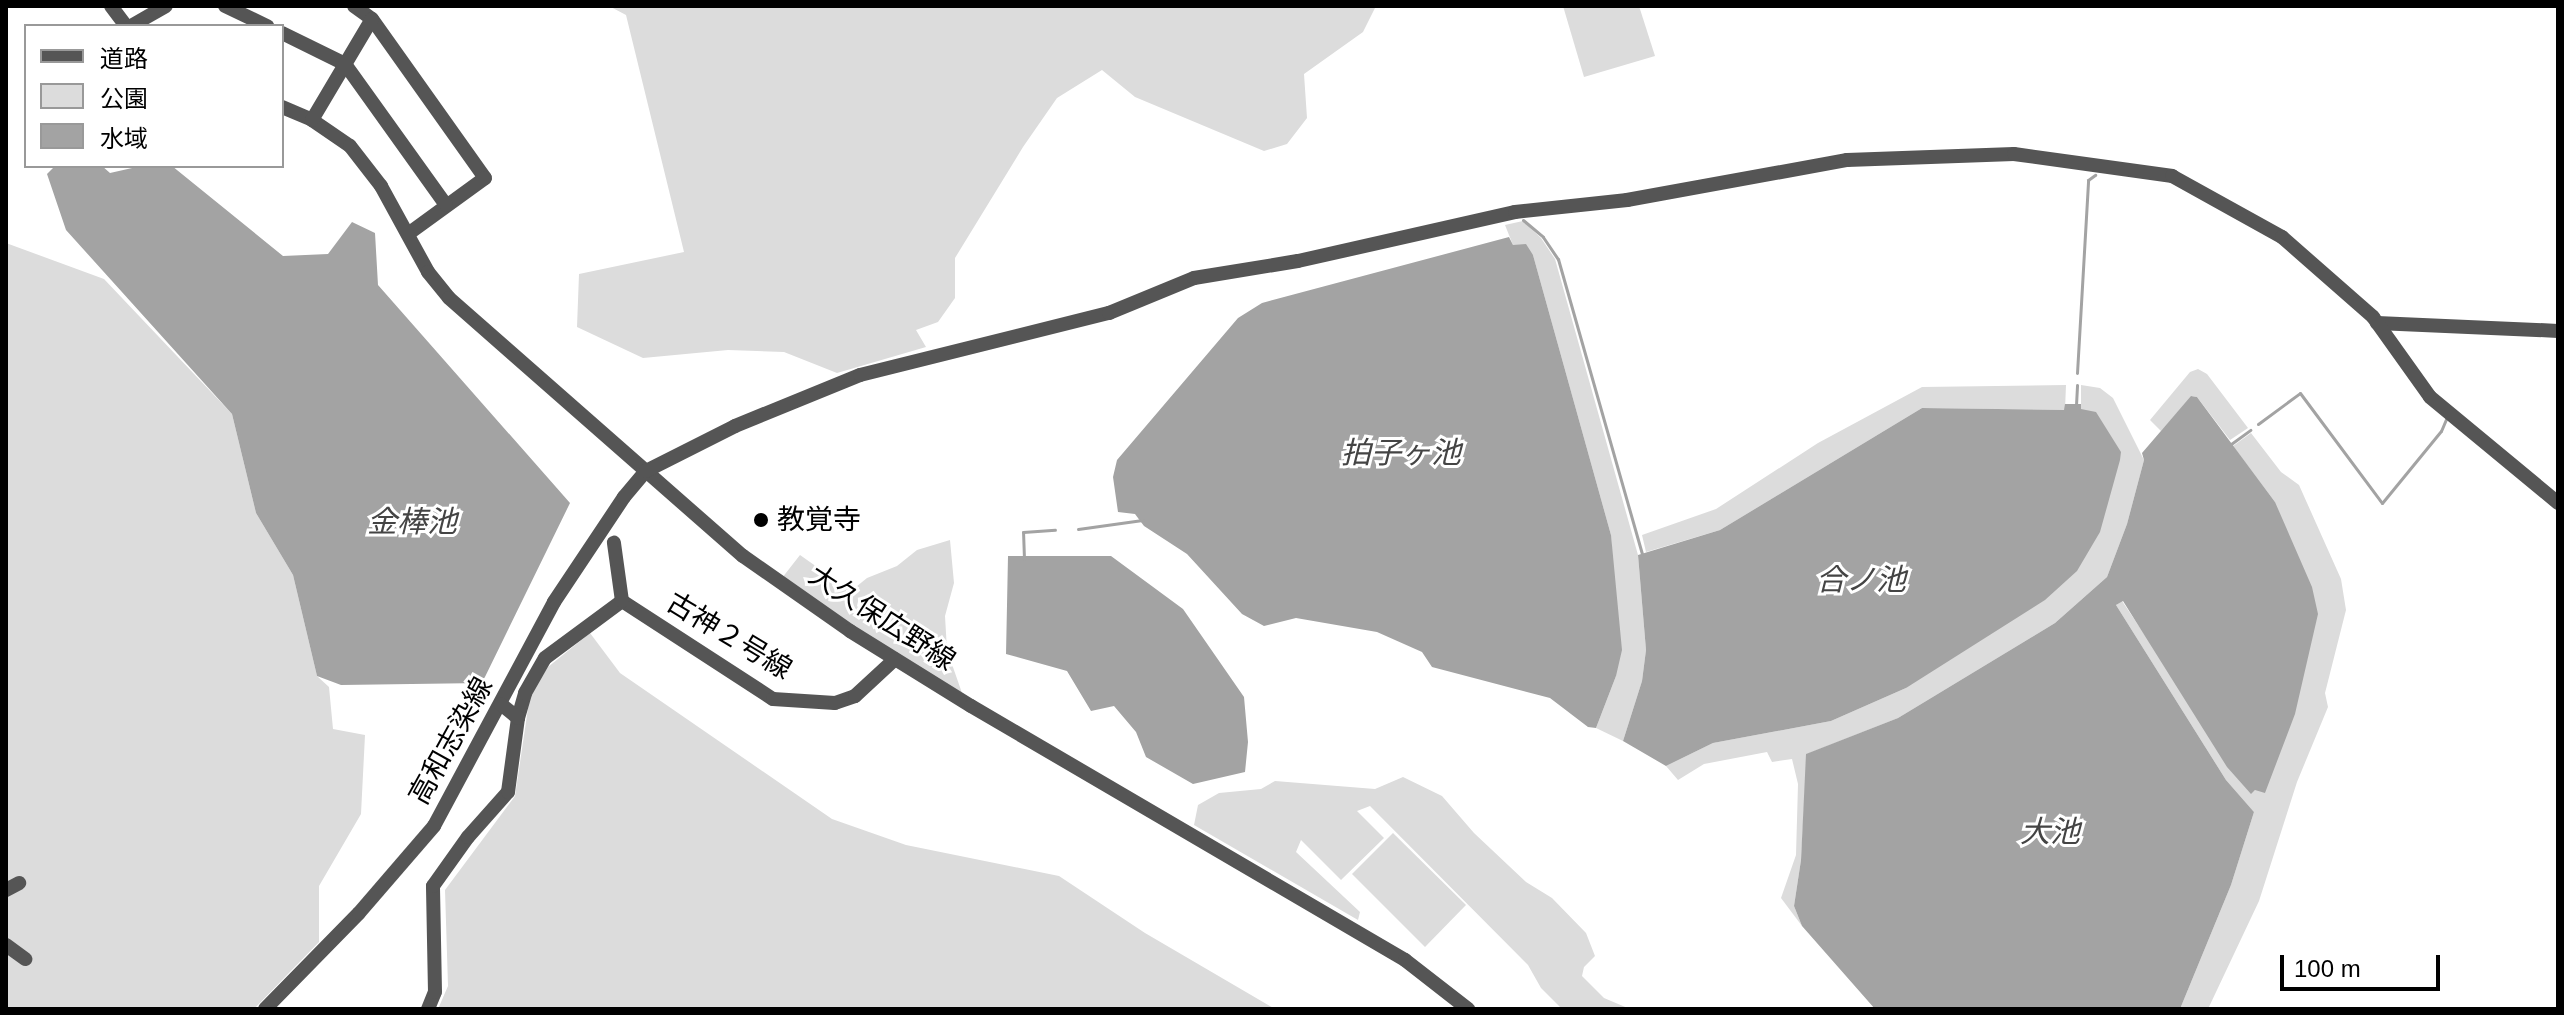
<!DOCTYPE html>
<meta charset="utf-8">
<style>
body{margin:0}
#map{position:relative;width:2564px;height:1015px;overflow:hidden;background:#fff;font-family:Helvetica,"Noto Sans JP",sans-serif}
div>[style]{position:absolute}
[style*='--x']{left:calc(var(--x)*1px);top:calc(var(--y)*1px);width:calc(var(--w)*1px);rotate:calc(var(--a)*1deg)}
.green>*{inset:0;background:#dcdcdc}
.water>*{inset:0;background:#a3a3a3}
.stream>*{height:3px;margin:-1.5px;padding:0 1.5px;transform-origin:1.5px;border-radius:1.5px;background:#a3a3a3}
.minor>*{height:14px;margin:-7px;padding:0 7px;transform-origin:7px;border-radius:7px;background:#555}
.dots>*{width:22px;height:22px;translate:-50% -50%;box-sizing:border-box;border:4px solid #fff;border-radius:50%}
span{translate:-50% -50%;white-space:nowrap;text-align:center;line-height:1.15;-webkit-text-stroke:6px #fff;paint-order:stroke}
.poi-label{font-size:28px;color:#000}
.left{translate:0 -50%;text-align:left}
.street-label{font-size:28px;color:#000}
.water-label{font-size:30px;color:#444;font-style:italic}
.frame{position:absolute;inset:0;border:8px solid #000;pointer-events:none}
.legend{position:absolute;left:24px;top:24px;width:260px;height:144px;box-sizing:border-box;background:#fff;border:2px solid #999;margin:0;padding:10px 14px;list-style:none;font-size:24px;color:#000}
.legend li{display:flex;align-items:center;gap:16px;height:40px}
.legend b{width:40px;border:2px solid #999}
.scale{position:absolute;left:2280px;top:955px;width:160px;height:36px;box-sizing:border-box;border:4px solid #000;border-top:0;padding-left:10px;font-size:24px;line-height:28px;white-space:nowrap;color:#000;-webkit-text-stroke:6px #fff;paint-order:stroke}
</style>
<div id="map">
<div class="green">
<i style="clip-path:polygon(609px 6px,1376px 6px,1363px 32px,1304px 74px,1307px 118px,1287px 144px,1264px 151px,1135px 97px,1102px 70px,1057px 98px,1023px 147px,955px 258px,955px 298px,938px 322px,916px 330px,926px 347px,837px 373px,784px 352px,728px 350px,643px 358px,577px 327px,579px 274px,684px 252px,626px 15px)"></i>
<i style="clip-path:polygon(1563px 6px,1639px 6px,1655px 56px,1584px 77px)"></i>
<i style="clip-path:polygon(1523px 221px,1541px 238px,1555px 259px,1638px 555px,1646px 650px,1642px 681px,1623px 741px,1596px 728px,1616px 676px,1611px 535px,1533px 255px,1513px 245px,1505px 225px)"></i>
<i style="clip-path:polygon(6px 243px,104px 279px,232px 414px,256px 513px,293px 575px,317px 676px,329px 687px,333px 729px,365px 735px,361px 814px,319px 886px,319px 942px,254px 1009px,6px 1009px)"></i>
<i style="clip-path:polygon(2198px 369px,2207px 374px,2248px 428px,2230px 440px,2197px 397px,2192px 396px,2161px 431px,2150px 420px,2190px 372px)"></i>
<i style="clip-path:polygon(2066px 385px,2065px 410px,1922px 408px,1720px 530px,1646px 552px,1642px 535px,1716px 509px,1818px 443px,1922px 387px)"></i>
<i style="clip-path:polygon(2081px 385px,2100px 388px,2113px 398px,2144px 460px,2127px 524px,2107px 577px,2055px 623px,1898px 718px,1807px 754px,1801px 860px,1794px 906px,1802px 926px,1781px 898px,1796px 855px,1798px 784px,1792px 759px,1772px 762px,1767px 752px,1704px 764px,1678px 780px,1666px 766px,1713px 743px,1831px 721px,1906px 688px,2081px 409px)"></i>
<i style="clip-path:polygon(2251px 433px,2281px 472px,2299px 485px,2341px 579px,2346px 610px,2325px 693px,2328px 707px,2297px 782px,2259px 901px,2208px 1009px,2180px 1009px,2231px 885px,2254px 812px,2226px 780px,2116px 605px,2122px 601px,2251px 793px,2255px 790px,2275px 502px,2233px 446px)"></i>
<i style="clip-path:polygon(950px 540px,954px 583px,945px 616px,947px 650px,962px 693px,877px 642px,782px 578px,800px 555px,851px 591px,867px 578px,897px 566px,917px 550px)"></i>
<i style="clip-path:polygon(590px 633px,620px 673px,832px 819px,906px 845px,1059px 876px,1145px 933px,1275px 1009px,438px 1009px,448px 986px,445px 890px,515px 796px,530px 695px,548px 667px)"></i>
<i style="clip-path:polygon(1403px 777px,1442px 796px,1474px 833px,1526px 882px,1552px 898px,1586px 933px,1595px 956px,1584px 967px,1582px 976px,1604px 998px,1630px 1009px,1562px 1009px,1541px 988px,1528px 965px,1370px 806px,1357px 811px,1384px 838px,1341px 880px,1301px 840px,1296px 852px,1360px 912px,1358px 920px,1194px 825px,1198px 805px,1219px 793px,1261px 789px,1275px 781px,1375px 789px)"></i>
<i style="clip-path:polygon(1393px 833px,1466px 905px,1425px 947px,1352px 874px)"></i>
</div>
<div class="water">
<i style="clip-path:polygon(55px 166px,102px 166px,110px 173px,141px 166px,172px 166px,283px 256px,328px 254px,352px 222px,375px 233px,378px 285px,570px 503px,482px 683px,341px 685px,317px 676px,293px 575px,256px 513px,232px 414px,66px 230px,47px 174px)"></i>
<i style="clip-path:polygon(1509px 237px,1513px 245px,1526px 244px,1533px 255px,1611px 535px,1622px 650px,1616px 676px,1596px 728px,1588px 727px,1550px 698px,1432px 667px,1422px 652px,1377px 632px,1296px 618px,1264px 626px,1242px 614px,1187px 554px,1144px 526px,1135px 514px,1118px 512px,1113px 477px,1117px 460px,1238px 318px,1262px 303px)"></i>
<i style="clip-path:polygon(2191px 396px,2197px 397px,2275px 502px,2312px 587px,2318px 614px,2295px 714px,2265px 793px,2255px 790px,2251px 794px,2227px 767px,2123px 601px,2116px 605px,2226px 780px,2254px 812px,2231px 885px,2180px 1009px,1875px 1009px,1802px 926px,1794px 906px,1801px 860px,1806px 754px,1898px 718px,2055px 623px,2107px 577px,2127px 524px,2144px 460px,2142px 453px)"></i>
<i style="clip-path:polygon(2065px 404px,2081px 404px,2081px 409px,2096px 412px,2121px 452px,2120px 460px,2100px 532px,2077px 571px,2045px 600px,1906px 688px,1831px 721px,1713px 743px,1666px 766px,1623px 741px,1642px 681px,1646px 650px,1638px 555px,1720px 530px,1922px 408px,2064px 410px)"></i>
<i style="clip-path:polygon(1008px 556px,1111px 556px,1183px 609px,1244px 697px,1248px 742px,1245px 772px,1193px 784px,1146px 757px,1136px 732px,1114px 706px,1091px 711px,1067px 671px,1006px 654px)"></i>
</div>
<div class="stream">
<i style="--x:1523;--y:220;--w:26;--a:40"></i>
<i style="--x:1543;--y:237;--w:27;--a:56"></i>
<i style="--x:1558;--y:259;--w:307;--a:74.1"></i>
<i style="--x:2077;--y:373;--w:193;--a:-86.7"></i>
<i style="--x:2088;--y:180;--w:9;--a:-36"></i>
<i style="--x:2076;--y:405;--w:20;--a:-87"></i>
<i style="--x:2258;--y:424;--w:52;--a:-36.4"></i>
<i style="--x:2300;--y:393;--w:137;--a:53.3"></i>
<i style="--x:2382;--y:503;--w:93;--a:-50.7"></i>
<i style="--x:2441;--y:431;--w:13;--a:-67"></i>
<i style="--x:2231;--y:444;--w:24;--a:-36"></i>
<i style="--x:1078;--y:529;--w:65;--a:-8"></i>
<i style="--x:1024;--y:559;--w:27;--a:-92"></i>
<i style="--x:1023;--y:532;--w:32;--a:-4"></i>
</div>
<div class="minor">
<i style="--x:111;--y:6;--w:25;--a:53"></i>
<i style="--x:225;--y:6;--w:47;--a:25.5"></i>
<i style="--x:354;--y:6;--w:22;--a:36"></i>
<i style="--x:372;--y:19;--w:195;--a:54.6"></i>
<i style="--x:485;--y:178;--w:95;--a:144"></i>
<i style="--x:131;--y:26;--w:40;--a:-29.7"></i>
<i style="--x:282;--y:33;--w:70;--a:26.2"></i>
<i style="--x:345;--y:64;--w:173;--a:54.4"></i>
<i style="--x:282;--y:107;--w:33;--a:23"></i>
<i style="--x:312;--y:120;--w:46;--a:34.4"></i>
<i style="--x:350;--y:146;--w:51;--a:52.2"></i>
<i style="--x:381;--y:186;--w:98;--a:61.3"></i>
<i style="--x:428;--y:272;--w:33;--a:51"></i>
<i style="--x:449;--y:298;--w:391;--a:41.3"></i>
<i style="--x:743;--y:556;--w:131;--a:35"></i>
<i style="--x:850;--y:631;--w:142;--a:31.8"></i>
<i style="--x:971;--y:706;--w:503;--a:30.34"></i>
<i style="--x:1405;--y:960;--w:80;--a:37.9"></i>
<i style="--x:312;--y:120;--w:117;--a:-59.3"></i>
<i style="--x:2377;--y:323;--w:181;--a:2.5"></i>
<i style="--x:622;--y:601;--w:180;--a:33"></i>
<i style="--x:773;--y:699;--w:62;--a:3.7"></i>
<i style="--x:835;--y:703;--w:21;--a:-19"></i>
<i style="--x:855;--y:696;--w:54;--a:-42.8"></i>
<i style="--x:518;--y:718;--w:26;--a:-74"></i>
<i style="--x:525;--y:693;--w:40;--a:-60.3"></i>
<i style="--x:545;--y:658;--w:96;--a:-36.5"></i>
<i style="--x:622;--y:601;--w:59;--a:-97.9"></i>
<i style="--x:6;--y:890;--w:15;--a:-28"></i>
<i style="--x:6;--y:945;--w:24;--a:36"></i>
<i style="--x:265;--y:1009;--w:134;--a:-45.6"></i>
<i style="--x:359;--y:913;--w:115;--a:-49.2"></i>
<i style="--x:434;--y:826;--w:254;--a:-61.8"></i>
<i style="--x:554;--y:602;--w:126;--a:-56.3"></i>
<i style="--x:624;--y:497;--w:34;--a:-50"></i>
<i style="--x:646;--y:471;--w:100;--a:-26.8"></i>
<i style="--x:735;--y:426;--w:135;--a:-22.2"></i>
<i style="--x:860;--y:375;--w:257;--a:-14"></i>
<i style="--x:1109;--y:313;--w:92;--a:-22.4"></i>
<i style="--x:1194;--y:278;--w:105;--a:-9.3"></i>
<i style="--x:1298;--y:261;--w:222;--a:-12.7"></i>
<i style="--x:1515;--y:212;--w:113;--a:-6.1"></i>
<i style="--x:1627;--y:200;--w:224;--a:-10.3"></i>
<i style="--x:1847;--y:160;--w:167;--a:-2.1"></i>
<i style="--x:2014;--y:154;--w:160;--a:7.9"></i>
<i style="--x:2172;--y:176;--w:126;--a:29"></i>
<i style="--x:2282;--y:237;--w:121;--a:41.3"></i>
<i style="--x:2373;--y:317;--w:98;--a:54.5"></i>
<i style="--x:2430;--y:397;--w:166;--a:39.6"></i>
<i style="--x:428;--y:1009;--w:18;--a:-68"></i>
<i style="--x:435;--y:992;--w:106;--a:-91.1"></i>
<i style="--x:433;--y:886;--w:60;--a:-54.5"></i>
<i style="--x:468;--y:837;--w:60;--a:-48.4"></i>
<i style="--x:508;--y:792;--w:75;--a:-82.3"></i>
<i style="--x:518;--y:718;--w:22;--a:-141"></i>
</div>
<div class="dots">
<i style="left:761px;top:520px;background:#000"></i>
</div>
<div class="poi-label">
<span class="left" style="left:777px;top:520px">教覚寺</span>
</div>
<div class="street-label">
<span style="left:882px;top:618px;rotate:33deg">大久保広野線</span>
<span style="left:729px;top:636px;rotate:31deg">古神２号線</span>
<span style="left:451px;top:741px;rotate:-61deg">高和志染線</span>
</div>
<div class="water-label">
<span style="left:1401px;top:453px">拍子ヶ池</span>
<span style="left:412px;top:522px">金棒池</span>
<span style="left:1861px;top:580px">合ノ池</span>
<span style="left:2050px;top:832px">大池</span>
</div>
<div class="frame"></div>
<ul class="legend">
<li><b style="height:10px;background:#555"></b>道路</li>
<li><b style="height:22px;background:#dcdcdc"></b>公園</li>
<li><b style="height:22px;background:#a3a3a3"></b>水域</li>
</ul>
<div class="scale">100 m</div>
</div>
